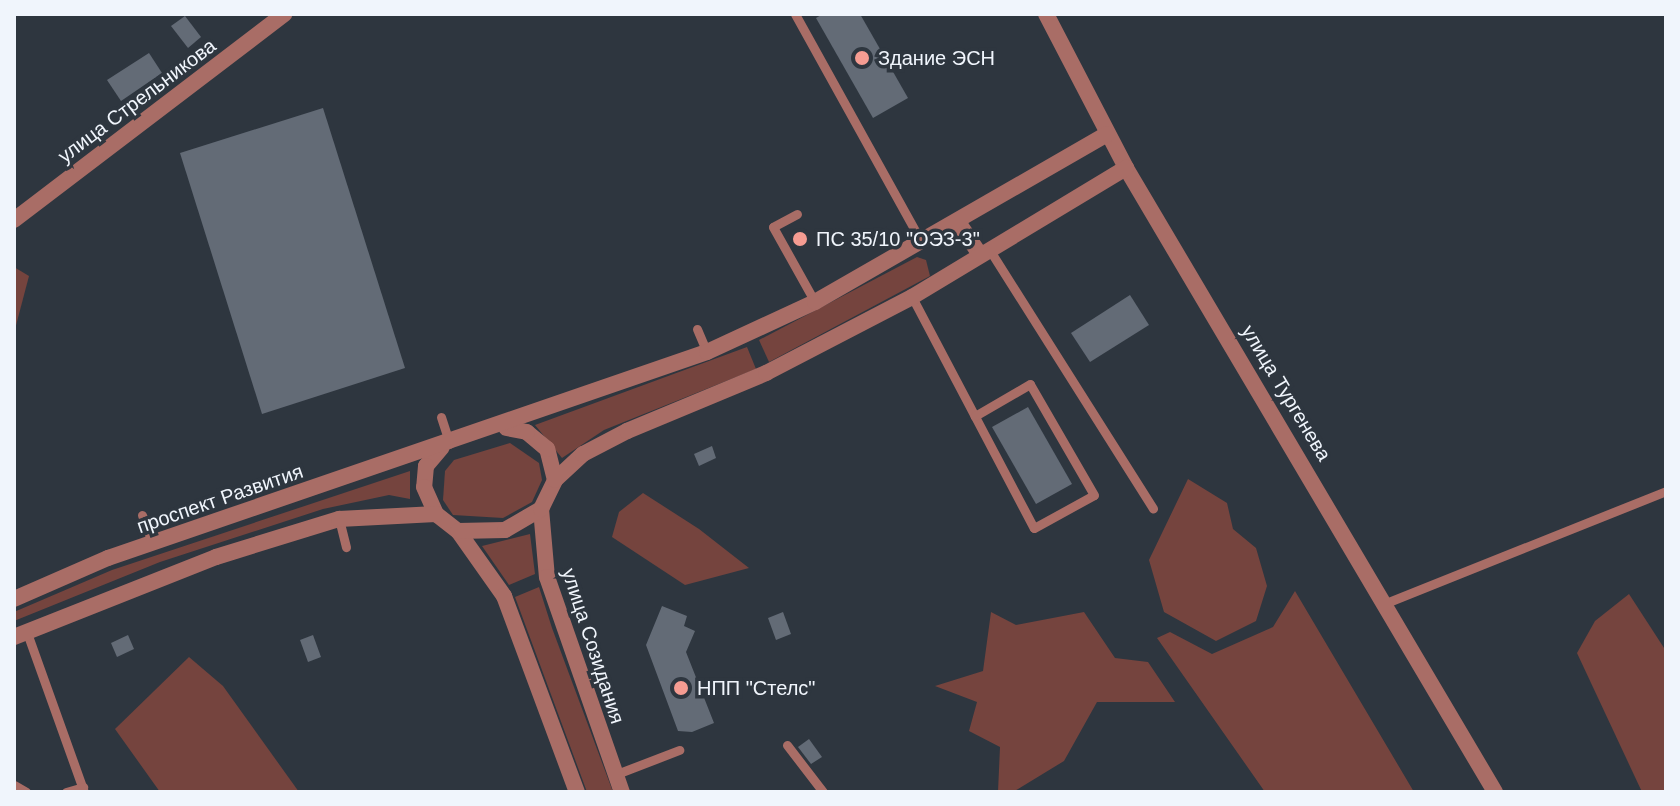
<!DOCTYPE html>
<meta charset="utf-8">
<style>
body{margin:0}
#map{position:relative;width:1680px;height:806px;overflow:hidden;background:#2e363f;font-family:Arial,sans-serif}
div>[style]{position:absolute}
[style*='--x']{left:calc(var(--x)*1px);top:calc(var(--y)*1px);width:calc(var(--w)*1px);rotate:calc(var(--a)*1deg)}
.green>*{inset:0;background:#75443e}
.building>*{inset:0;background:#636b76}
.service>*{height:9px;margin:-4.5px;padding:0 4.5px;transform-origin:4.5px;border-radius:4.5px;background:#a96d66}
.minor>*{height:16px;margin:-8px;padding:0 8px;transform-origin:8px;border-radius:8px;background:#a96d66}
.tertiary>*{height:16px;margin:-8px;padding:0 8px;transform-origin:8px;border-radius:8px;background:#a96d66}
.dots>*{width:22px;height:22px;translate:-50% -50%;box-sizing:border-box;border:4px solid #2e363f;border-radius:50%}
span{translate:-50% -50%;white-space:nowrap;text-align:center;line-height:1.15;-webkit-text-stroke:7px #2e363f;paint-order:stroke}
.poi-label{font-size:20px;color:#f0f5fc}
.left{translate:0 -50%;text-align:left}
.street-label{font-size:20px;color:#f0f5fc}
.frame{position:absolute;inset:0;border:16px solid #f0f5fc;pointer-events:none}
</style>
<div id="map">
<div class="green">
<i style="clip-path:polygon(917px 257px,926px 260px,930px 276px,769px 362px,759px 340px)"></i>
<i style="clip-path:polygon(14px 267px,29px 276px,14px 333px)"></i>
<i style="clip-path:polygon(747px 347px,756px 369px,604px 430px,562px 458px,535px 425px)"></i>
<i style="clip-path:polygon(510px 443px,539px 463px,542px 480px,532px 502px,503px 518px,453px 515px,443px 500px,445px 471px,454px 460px)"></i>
<i style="clip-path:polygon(410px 471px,410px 499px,389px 495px,323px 509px,160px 562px,14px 621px,14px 612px,112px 570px)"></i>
<i style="clip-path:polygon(1188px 479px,1227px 503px,1233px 529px,1256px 548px,1267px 586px,1256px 621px,1216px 641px,1164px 612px,1149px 560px)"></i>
<i style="clip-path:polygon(643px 493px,699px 529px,749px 568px,685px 585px,612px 537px,619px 512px)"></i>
<i style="clip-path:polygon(530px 534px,535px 574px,509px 585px,482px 546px)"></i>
<i style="clip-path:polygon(539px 587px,552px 628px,613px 792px,587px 792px,515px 597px)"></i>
<i style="clip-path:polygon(1295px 591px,1414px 792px,1265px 792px,1157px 638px,1170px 632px,1212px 654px,1273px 627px)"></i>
<i style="clip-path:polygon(1629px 594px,1666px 651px,1666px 792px,1642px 792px,1577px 653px,1595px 621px)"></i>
<i style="clip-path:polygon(991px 612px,1016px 625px,1084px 612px,1115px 658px,1148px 662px,1175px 702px,1097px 702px,1064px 761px,1013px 792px,998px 792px,1000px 747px,969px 731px,977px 702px,935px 686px,983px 671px)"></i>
<i style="clip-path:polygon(189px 657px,223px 686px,299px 792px,160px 792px,115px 729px)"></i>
</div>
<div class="building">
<i style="clip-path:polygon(823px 14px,860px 14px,908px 98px,873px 118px,816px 18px)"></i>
<i style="clip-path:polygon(185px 16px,201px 37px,188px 48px,171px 26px)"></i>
<i style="clip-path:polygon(149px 53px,162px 73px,121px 101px,107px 80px)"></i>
<i style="clip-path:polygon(323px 108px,405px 368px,262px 414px,180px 153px)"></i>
<i style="clip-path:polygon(1130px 295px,1149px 325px,1090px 362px,1071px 333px)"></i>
<i style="clip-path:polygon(1028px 407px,1072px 484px,1036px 504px,992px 427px)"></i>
<i style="clip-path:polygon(712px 446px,716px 458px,699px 466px,694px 454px)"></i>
<i style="clip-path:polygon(662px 606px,687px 616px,684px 626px,695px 631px,686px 652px,714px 723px,692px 732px,678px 731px,646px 645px)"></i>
<i style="clip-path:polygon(783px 612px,791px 634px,776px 640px,768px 618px)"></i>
<i style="clip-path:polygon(128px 635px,134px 649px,117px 657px,111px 643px)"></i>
<i style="clip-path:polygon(313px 635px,321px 657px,308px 662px,300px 640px)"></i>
<i style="clip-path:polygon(809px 739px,822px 757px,811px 764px,798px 747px)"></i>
</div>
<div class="service">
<i style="--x:795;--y:14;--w:262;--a:61"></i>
<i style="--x:797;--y:214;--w:27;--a:152"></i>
<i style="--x:773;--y:227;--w:86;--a:60.8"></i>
<i style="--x:989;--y:249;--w:307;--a:57.7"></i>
<i style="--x:912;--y:297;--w:261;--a:62.2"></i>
<i style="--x:1034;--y:528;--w:68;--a:-28.8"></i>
<i style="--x:1094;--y:495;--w:128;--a:-120"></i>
<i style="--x:1030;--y:384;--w:64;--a:149.8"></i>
<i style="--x:697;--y:329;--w:25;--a:67"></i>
<i style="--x:441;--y:417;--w:28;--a:72"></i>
<i style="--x:142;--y:515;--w:30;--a:70"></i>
<i style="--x:339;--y:519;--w:29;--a:76"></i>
<i style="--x:1386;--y:603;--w:302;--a:-21.8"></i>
<i style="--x:26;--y:630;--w:172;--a:70.3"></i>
<i style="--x:787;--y:745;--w:59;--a:52.5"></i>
<i style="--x:614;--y:775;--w:70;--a:-21"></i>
<i style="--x:14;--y:785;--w:14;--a:30"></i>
<i style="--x:66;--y:792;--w:18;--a:-16"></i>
</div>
<div class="minor">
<i style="--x:14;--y:220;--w:340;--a:-37.3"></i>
<i style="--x:541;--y:509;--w:68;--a:85"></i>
<i style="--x:547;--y:577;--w:228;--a:70.8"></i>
<i style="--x:458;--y:531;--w:80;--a:54.7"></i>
<i style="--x:504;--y:596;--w:209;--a:69.6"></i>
</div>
<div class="tertiary">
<i style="--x:1046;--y:14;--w:174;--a:62.5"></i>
<i style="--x:1126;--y:168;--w:725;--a:59.4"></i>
<i style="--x:958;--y:222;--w:40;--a:56"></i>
<i style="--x:442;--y:447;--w:25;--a:130"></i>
<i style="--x:426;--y:466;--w:21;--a:95"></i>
<i style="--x:424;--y:487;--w:30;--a:66"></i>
<i style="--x:436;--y:514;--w:28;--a:38"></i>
<i style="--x:458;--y:531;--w:47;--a:-1.2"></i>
<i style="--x:505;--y:530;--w:42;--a:-30.3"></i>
<i style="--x:541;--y:509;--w:32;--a:-64"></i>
<i style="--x:555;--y:480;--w:32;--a:-104"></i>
<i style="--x:547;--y:449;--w:26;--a:-140"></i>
<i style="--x:527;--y:432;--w:21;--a:-169"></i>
<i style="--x:555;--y:480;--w:38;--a:-43"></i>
<i style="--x:583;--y:454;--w:50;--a:-27.6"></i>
<i style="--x:627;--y:431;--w:151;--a:-22.6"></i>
<i style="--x:766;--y:373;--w:165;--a:-27.5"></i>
<i style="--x:912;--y:297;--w:250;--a:-31.1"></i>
<i style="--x:14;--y:599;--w:103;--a:-23.6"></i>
<i style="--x:108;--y:558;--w:633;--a:-18.98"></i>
<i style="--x:707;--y:352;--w:119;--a:-24.8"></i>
<i style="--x:815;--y:302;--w:337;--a:-29.9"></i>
<i style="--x:14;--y:637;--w:217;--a:-21.6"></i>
<i style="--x:216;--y:557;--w:129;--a:-17.2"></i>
<i style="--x:339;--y:519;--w:97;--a:-3"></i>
</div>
<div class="dots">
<i style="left:862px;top:58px;background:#f59c92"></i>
<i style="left:800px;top:239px;background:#f59c92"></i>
<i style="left:681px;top:688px;background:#f59c92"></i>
</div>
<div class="poi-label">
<span class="left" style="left:878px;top:58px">Здание ЭСН</span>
<span class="left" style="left:816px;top:239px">ПС 35/10 "ОЭЗ-3"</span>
<span class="left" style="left:697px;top:688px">НПП "Стелс"</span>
</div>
<div class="street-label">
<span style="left:137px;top:101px;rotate:-37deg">улица Стрельникова</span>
<span style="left:1286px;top:393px;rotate:59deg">улица Тургенева</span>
<span style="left:220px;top:499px;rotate:-19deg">проспект Развития</span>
<span style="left:593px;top:646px;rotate:72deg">улица Созидания</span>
</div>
<div class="frame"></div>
</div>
